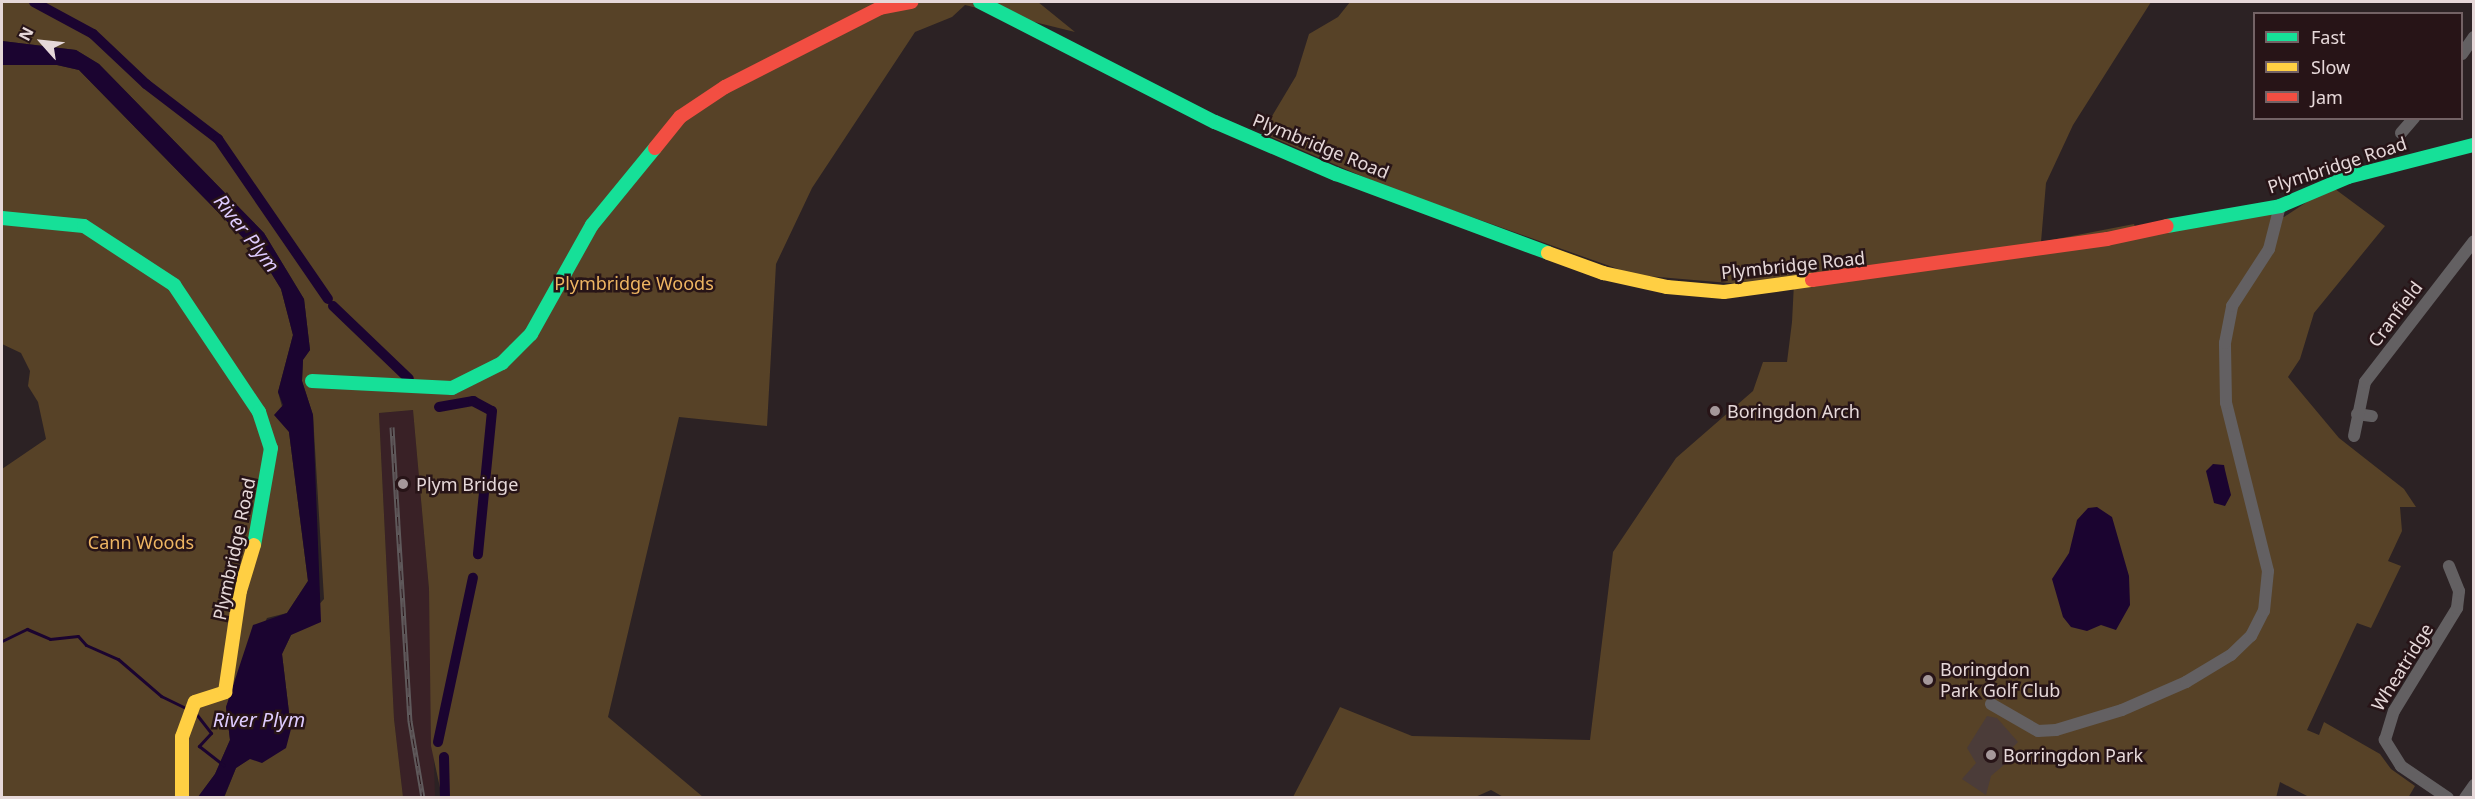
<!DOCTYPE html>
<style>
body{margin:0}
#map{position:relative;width:2475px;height:799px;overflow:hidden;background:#2c2224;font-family:"Noto Sans",sans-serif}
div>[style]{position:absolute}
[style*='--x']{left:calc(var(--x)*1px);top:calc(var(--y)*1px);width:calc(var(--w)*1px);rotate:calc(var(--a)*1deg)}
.built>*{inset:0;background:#392126}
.green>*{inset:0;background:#574227}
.water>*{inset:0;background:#1b0430}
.stream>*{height:3px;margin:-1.5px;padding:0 1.5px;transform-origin:1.5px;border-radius:1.5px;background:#1b0430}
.canal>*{height:10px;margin:-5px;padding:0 5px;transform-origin:5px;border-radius:5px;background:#1b0430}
.building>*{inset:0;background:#4b3c39}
.street>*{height:12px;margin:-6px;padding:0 6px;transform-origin:6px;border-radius:6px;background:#636062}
.fast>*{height:14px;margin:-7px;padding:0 7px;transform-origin:7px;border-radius:7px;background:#16e098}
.slow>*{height:14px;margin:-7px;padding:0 7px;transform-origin:7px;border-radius:7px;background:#ffcf43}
.jam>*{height:14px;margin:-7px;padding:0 7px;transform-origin:7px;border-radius:7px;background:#f24e42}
.rail>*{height:5px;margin-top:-2.5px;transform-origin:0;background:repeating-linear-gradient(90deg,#271417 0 9px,#5f595b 0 18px);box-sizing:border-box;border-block:2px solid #5f595b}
.dots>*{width:16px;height:16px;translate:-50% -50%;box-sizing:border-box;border:3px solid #271417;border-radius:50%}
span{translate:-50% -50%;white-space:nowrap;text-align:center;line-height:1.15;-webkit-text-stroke:5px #271417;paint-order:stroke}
.street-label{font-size:18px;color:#e6d8d9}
.park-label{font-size:18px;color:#eeb562}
.poi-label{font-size:18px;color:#e6d8d9}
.left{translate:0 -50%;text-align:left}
.water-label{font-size:20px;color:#decbfe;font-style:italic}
.frame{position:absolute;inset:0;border:3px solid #e6d8d9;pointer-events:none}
.legend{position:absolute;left:2253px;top:12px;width:210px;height:108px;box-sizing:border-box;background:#271417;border:2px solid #736265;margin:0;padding:8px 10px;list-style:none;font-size:18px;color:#e6d8d9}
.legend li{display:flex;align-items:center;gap:12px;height:30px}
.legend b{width:30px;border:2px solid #736265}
.north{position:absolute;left:12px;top:12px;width:60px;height:60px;-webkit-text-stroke:4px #271417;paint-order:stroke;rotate:297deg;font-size:16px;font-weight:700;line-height:24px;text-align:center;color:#e6d8d9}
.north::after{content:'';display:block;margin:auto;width:21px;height:27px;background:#e6d8d9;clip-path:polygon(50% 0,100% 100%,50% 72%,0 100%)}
</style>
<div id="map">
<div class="built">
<i style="clip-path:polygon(413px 410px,429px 589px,435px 797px,403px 797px,394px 719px,379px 413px)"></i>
</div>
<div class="green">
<i style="clip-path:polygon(2px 2px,1038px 2px,1075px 32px,965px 5px,952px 17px,915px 32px,812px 188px,776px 264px,767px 426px,679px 417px,608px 717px,703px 797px,442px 797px,431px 746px,429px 589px,413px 410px,379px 413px,394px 719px,403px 797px,224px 798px,236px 768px,291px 729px,282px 654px,291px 635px,324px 599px,313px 415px,302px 381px,303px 359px,310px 350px,304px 299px,264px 233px,99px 64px,76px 50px,2px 41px)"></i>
<i style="clip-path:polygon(1350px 2px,2151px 2px,2073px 125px,2046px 183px,2041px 242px,2134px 224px,2140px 238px,2261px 211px,2284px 217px,2331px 186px,2385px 226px,2314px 313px,2300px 359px,2288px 377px,2339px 438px,2404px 489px,2416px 507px,2400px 507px,2402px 531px,2388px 561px,2401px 566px,2371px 628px,2357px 623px,2307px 730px,2319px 735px,2324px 722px,2380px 754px,2391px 769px,2415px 786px,2408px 798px,2309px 797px,2280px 782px,2276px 798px,1505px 798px,1491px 790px,1473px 798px,1293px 797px,1340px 707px,1412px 736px,1590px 740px,1613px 552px,1676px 458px,1753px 391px,1763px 362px,1787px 362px,1792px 322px,1794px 283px,1729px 283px,1635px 275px,1387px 187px,1262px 133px,1296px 76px,1309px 34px,1338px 17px)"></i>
<i style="clip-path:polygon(2px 65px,57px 65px,79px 70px,260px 255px,281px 289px,293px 335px,278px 392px,289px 432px,308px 581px,287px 613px,267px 618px,226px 707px,230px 740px,215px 774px,198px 797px,2px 797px,2px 469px,46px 439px,38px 402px,28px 386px,30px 371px,21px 353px,2px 344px)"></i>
</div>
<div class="water">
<i style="clip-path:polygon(2px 41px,76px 50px,99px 64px,264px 233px,304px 299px,310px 350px,303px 360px,302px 381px,313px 415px,321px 622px,291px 635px,282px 654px,291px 729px,286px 748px,262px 763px,250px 759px,236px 768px,224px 797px,198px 797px,215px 774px,230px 740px,226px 707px,253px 625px,287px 613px,308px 581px,289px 432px,274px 415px,283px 405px,278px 392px,293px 335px,281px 289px,260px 255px,79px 70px,57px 65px,2px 65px)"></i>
<i style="clip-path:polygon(2213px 464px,2224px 465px,2225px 470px,2231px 495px,2225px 506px,2214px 503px,2206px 471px)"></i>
<i style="clip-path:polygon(2097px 507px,2112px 517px,2129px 576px,2130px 605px,2116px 630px,2101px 625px,2087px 631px,2071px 627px,2063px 617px,2052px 579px,2069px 553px,2077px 520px,2088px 508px)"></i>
</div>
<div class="stream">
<i style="--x:2;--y:641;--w:28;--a:-26"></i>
<i style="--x:27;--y:629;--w:25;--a:23"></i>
<i style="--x:50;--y:639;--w:28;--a:-6"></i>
<i style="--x:78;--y:636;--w:12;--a:48"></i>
<i style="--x:86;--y:645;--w:35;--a:24"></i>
<i style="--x:118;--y:659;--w:57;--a:40.7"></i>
<i style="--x:161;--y:696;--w:28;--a:26"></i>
<i style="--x:197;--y:715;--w:23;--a:52"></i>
<i style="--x:211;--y:733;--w:18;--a:133"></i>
<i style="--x:199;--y:746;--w:31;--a:38"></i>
</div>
<div class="canal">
<i style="--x:34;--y:2;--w:67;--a:28.5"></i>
<i style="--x:93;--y:34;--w:73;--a:43.3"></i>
<i style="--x:146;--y:84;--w:91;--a:37.4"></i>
<i style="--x:218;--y:139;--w:194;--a:55.5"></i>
<i style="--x:333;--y:306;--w:105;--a:43.8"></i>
<i style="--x:439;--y:407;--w:35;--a:-10"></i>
<i style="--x:473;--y:401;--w:21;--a:28"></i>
<i style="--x:492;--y:411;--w:144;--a:95.6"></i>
<i style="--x:438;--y:742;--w:168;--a:-78"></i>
<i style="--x:444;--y:757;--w:41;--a:88.6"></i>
</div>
<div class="building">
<i style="clip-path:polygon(1987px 716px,1997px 718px,2018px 742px,2009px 751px,2012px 758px,1991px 776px,1986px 795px,1962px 779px,1976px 763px,1967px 748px)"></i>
</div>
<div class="street">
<i style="--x:2462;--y:54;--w:21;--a:-55"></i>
<i style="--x:2401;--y:133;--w:20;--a:-49"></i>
<i style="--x:2357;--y:414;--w:15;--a:8"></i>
<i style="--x:2354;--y:436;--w:55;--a:-78.5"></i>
<i style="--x:2365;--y:382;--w:178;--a:-52.3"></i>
<i style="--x:1991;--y:704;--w:54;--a:29.9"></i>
<i style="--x:2038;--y:731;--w:18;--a:-3"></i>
<i style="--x:2056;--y:730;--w:69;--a:-16.9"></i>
<i style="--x:2122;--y:710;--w:70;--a:-23.6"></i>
<i style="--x:2186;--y:682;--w:52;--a:-31"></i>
<i style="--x:2231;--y:655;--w:28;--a:-44"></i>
<i style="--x:2251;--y:636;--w:28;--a:-63"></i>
<i style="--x:2264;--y:611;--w:40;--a:-84.3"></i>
<i style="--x:2268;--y:571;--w:173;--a:-104"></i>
<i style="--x:2226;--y:403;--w:60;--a:-91"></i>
<i style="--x:2225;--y:343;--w:38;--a:-79"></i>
<i style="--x:2232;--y:306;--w:68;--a:-57"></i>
<i style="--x:2269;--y:249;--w:44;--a:-75.7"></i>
<i style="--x:2448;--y:798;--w:57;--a:-145.8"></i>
<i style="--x:2401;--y:766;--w:31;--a:-122"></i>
<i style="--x:2385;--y:740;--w:30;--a:-73"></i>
<i style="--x:2394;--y:711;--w:121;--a:-58.5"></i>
<i style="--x:2457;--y:608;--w:17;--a:-83"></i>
<i style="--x:2459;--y:591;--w:27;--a:-112"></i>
<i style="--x:2465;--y:798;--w:16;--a:-55"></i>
</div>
<div class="fast">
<i style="--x:980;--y:2;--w:264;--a:27.1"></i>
<i style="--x:1215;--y:122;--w:132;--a:23.3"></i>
<i style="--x:1336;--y:174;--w:226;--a:20.4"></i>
<i style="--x:2;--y:218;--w:82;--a:5.6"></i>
<i style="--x:84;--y:226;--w:108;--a:33.2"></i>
<i style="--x:174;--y:285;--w:153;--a:56.2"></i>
<i style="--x:259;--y:412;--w:38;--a:72"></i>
<i style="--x:271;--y:448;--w:98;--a:99.9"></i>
<i style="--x:2167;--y:226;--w:115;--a:-10"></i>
<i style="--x:2280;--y:206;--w:74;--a:-23.1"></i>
<i style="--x:2348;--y:177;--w:130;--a:-14.3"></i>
<i style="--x:312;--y:381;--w:140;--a:2.9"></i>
<i style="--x:452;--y:388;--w:56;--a:-26.6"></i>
<i style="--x:502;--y:363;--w:41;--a:-45"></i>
<i style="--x:531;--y:334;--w:125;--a:-60.8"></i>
<i style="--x:592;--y:225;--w:99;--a:-50.7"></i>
</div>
<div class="slow">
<i style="--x:1548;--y:253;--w:59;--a:20"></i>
<i style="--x:1603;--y:273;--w:66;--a:12.3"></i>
<i style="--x:1667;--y:287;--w:57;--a:5"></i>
<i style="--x:1724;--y:292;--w:89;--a:-7.8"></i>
<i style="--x:182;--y:798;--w:61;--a:-90"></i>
<i style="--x:182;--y:737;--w:37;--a:-70"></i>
<i style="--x:195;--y:702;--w:32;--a:-18"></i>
<i style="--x:225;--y:692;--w:102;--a:-81.6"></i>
<i style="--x:240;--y:591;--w:48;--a:-73.1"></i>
</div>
<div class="jam">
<i style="--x:655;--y:148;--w:40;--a:-51"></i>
<i style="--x:680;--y:117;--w:54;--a:-33.7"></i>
<i style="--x:725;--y:87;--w:174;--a:-27"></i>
<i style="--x:880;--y:8;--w:32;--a:-11"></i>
<i style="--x:1812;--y:280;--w:298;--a:-7.9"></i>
<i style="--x:2107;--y:239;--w:61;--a:-12.2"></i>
</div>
<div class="rail">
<i style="--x:392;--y:427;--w:295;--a:86.5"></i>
<i style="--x:410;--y:721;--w:78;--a:80.4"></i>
</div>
<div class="dots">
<i style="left:1715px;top:411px;background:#a5989a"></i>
<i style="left:403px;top:484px;background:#a5989a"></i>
<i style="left:1928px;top:680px;background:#a5989a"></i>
<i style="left:1991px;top:755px;background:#a5989a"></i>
</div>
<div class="street-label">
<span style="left:1321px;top:146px;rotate:22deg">Plymbridge Road</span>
<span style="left:2337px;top:165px;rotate:-18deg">Plymbridge Road</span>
<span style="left:1793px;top:265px;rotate:-6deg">Plymbridge Road</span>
<span style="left:2395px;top:314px;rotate:-53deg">Cranfield</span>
<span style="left:234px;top:549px;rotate:-78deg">Plymbridge Road</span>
<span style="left:2402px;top:667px;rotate:-58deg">Wheatridge</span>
</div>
<div class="park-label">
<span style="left:634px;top:283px">Plymbridge Woods</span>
<span style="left:141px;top:542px">Cann Woods</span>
</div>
<div class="poi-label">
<span class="left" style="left:1727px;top:411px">Boringdon Arch</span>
<span class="left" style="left:416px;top:484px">Plym Bridge</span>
<span class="left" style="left:1940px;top:680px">Boringdon<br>Park Golf Club</span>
<span class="left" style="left:2003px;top:755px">Borringdon Park</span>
</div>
<div class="water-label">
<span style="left:247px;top:233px;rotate:52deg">River Plym</span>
<span style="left:259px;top:719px">River Plym</span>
</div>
<div class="frame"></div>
<ul class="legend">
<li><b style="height:8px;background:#16e098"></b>Fast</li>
<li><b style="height:8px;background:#ffcf43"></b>Slow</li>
<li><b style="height:8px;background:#f24e42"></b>Jam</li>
</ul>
<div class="north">N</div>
</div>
